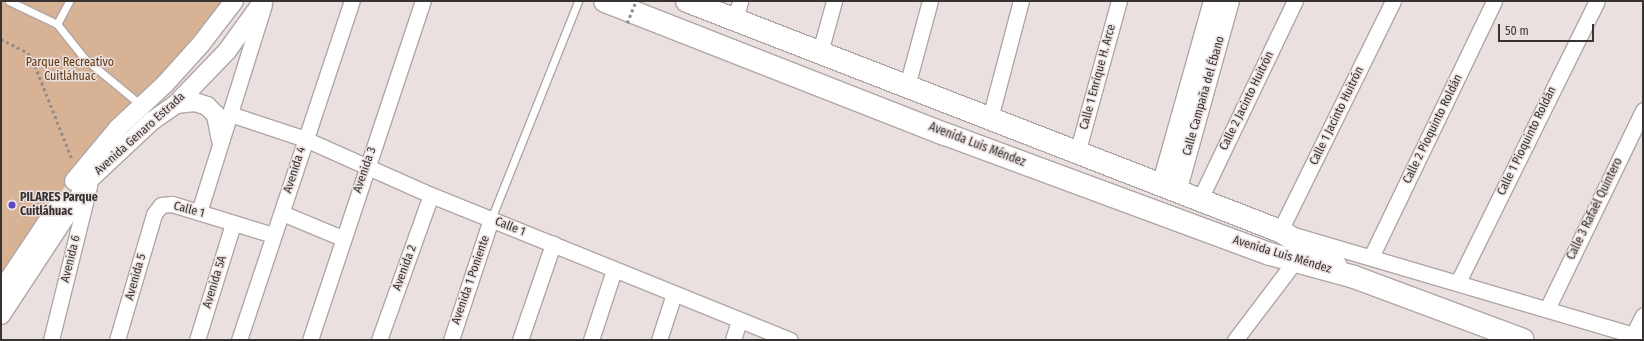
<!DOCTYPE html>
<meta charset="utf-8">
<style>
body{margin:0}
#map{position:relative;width:1644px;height:341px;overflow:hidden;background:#ebe0e0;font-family:"Fira Sans Condensed",sans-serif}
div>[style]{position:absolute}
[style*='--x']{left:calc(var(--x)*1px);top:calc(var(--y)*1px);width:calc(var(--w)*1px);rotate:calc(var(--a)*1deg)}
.green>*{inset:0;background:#d8b294}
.path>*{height:2.5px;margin-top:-1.25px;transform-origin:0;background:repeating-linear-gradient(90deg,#948c8c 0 3px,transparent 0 6px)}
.roads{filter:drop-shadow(1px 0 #b0a6a5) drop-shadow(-1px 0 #b0a6a5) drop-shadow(0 1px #b0a6a5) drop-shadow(0 -1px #b0a6a5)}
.service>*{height:7px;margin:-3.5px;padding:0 3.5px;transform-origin:3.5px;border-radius:3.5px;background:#fff}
.minor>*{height:15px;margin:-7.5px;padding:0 7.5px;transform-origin:7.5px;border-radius:7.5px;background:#fff}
.tertiary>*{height:18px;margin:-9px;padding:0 9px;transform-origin:9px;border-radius:9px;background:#fff}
.primary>*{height:22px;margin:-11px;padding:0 11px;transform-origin:11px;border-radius:11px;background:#fff}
.path-bridge>*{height:2.5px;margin-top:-1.25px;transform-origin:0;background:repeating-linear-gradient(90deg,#948c8c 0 3px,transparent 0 6px)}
.dots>*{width:11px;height:11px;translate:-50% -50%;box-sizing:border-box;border:2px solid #ebe0e0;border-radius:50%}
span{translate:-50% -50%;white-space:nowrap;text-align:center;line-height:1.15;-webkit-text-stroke:3px #ebe0e0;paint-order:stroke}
.park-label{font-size:12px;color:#62380f}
.street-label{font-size:12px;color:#373333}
.poi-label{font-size:12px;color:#373333;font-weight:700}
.left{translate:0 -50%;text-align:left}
.frame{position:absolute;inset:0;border:2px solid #373333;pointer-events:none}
.scale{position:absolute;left:1498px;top:24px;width:96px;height:18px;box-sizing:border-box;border:2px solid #373333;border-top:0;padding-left:5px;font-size:12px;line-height:14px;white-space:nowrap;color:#373333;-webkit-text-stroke:3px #ebe0e0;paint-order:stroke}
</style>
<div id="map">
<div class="green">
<i style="clip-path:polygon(1px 1px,226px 1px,203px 34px,78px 167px,1px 282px)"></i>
</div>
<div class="path">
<i style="--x:1;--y:39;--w:30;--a:27"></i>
<i style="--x:28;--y:53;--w:9;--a:54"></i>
<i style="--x:33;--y:60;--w:106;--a:68.5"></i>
</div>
<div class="roads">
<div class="service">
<i style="--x:9;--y:1;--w:53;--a:25.6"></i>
<i style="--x:57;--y:24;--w:43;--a:51.5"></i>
<i style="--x:84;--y:58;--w:75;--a:39.6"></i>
<i style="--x:57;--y:24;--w:26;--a:-62"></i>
<i style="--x:491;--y:219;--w:235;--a:-68.2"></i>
</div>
<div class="minor">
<i style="--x:1393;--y:1;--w:256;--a:116.2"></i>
<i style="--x:1280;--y:231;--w:378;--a:16.4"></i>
<i style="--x:735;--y:19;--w:19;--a:-74"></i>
<i style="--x:820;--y:52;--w:53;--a:-74.6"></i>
<i style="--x:907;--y:86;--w:88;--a:-74.9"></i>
<i style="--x:230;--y:114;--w:79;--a:18.4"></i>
<i style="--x:305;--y:139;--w:138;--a:24"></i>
<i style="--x:431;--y:195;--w:387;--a:22"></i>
<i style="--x:990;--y:118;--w:121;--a:-75.2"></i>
<i style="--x:1077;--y:153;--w:158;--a:-74.6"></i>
<i style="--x:1199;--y:201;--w:222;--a:-64.4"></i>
<i style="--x:199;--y:212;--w:217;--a:-72.6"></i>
<i style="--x:282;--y:213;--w:65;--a:22.6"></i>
<i style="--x:1371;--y:257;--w:284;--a:-64.3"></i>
<i style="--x:1458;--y:282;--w:313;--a:-63.7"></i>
<i style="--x:1547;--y:309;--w:221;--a:-64.2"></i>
<i style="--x:1633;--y:335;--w:22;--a:-63"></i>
<i style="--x:51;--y:340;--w:159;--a:-76.1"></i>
<i style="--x:117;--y:340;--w:131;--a:-73.6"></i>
<i style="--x:154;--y:214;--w:11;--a:-52"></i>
<i style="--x:161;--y:205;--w:11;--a:-5"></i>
<i style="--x:172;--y:204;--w:106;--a:17.1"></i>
<i style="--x:197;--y:340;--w:121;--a:-72.8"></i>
<i style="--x:239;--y:340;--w:357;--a:-71.6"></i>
<i style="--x:310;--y:340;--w:357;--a:-71.6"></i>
<i style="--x:379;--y:340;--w:154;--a:-70.3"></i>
<i style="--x:451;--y:340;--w:127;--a:-71.7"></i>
<i style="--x:520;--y:340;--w:102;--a:-71"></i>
<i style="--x:591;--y:340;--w:74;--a:-71.8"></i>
<i style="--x:659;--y:340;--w:48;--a:-71.9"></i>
<i style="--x:733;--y:340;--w:21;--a:-73"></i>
<i style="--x:1235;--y:340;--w:99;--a:-52.8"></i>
</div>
<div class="tertiary">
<i style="--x:176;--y:104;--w:19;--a:-6"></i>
<i style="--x:195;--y:102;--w:13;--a:18"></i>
<i style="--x:207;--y:106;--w:13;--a:45"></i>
<i style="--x:216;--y:115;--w:25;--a:79"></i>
<i style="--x:74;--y:181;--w:69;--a:-50.3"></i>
<i style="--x:118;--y:128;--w:64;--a:-43.1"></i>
<i style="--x:165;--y:84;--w:54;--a:-48"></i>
<i style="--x:201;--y:44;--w:54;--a:-52.5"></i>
<i style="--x:1161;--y:186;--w:192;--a:-74.3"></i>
<i style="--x:1177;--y:192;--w:198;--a:-74.5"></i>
<i style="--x:1;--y:291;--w:105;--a:-56.3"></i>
<i style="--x:1;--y:315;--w:164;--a:-56.7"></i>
<i style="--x:91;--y:178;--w:83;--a:-43.1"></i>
<i style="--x:152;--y:121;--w:29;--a:-35"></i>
<i style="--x:176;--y:104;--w:74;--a:-46.1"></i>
<i style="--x:227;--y:51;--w:62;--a:-54.2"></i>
</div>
<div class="primary">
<i style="--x:605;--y:1;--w:365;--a:21.4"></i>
<i style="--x:945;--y:134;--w:346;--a:20.3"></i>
<i style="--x:1270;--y:254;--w:87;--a:15.3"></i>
<i style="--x:1354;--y:277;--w:180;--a:20.4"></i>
<i style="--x:687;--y:1;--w:636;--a:21.2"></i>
<i style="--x:1280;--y:231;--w:65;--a:31.7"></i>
</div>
</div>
<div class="path-bridge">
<i style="--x:627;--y:23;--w:24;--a:-68"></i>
</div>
<div class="dots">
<i style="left:12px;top:205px;background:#5948c0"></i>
</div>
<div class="park-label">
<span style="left:70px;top:70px">Parque Recreativo<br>Cuitláhuac</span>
</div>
<div class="street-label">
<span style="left:1098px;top:77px;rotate:-75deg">Calle 1 Enrique H. Arce</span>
<span style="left:1204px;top:96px;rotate:-74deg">Calle Campaña del Ébano</span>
<span style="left:1247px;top:101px;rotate:-64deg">Calle 2 Jacinto Huitrón</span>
<span style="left:1337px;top:116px;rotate:-64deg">Calle 1 Jacinto Huitrón</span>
<span style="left:1433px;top:129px;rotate:-64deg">Calle 2 Pioquinto Roldán</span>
<span style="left:140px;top:134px;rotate:-42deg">Avenida Genaro Estrada</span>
<span style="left:1527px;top:141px;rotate:-64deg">Calle 1 Pioquinto Roldán</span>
<span style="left:977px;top:145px;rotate:21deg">Avenida Luis Méndez</span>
<span style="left:295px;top:170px;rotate:-72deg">Avenida 4</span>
<span style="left:365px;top:170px;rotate:-71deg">Avenida 3</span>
<span style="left:1595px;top:209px;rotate:-64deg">Calle 3 Rafaél Quintero</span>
<span style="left:189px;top:210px;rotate:15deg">Calle 1</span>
<span style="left:510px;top:227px;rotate:22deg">Calle 1</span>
<span style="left:1282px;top:255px;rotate:17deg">Avenida Luis Méndez</span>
<span style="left:71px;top:259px;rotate:-76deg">Avenida 6</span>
<span style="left:405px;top:268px;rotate:-70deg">Avenida 2</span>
<span style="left:136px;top:277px;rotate:-74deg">Avenida 5</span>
<span style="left:471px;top:280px;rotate:-71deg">Avenida 1 Poniente</span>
<span style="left:215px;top:282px;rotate:-73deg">Avenida 5A</span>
</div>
<div class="poi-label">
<span class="left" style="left:20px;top:205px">PILARES Parque<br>Cuitláhuac</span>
</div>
<div class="frame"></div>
<div class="scale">50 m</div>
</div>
